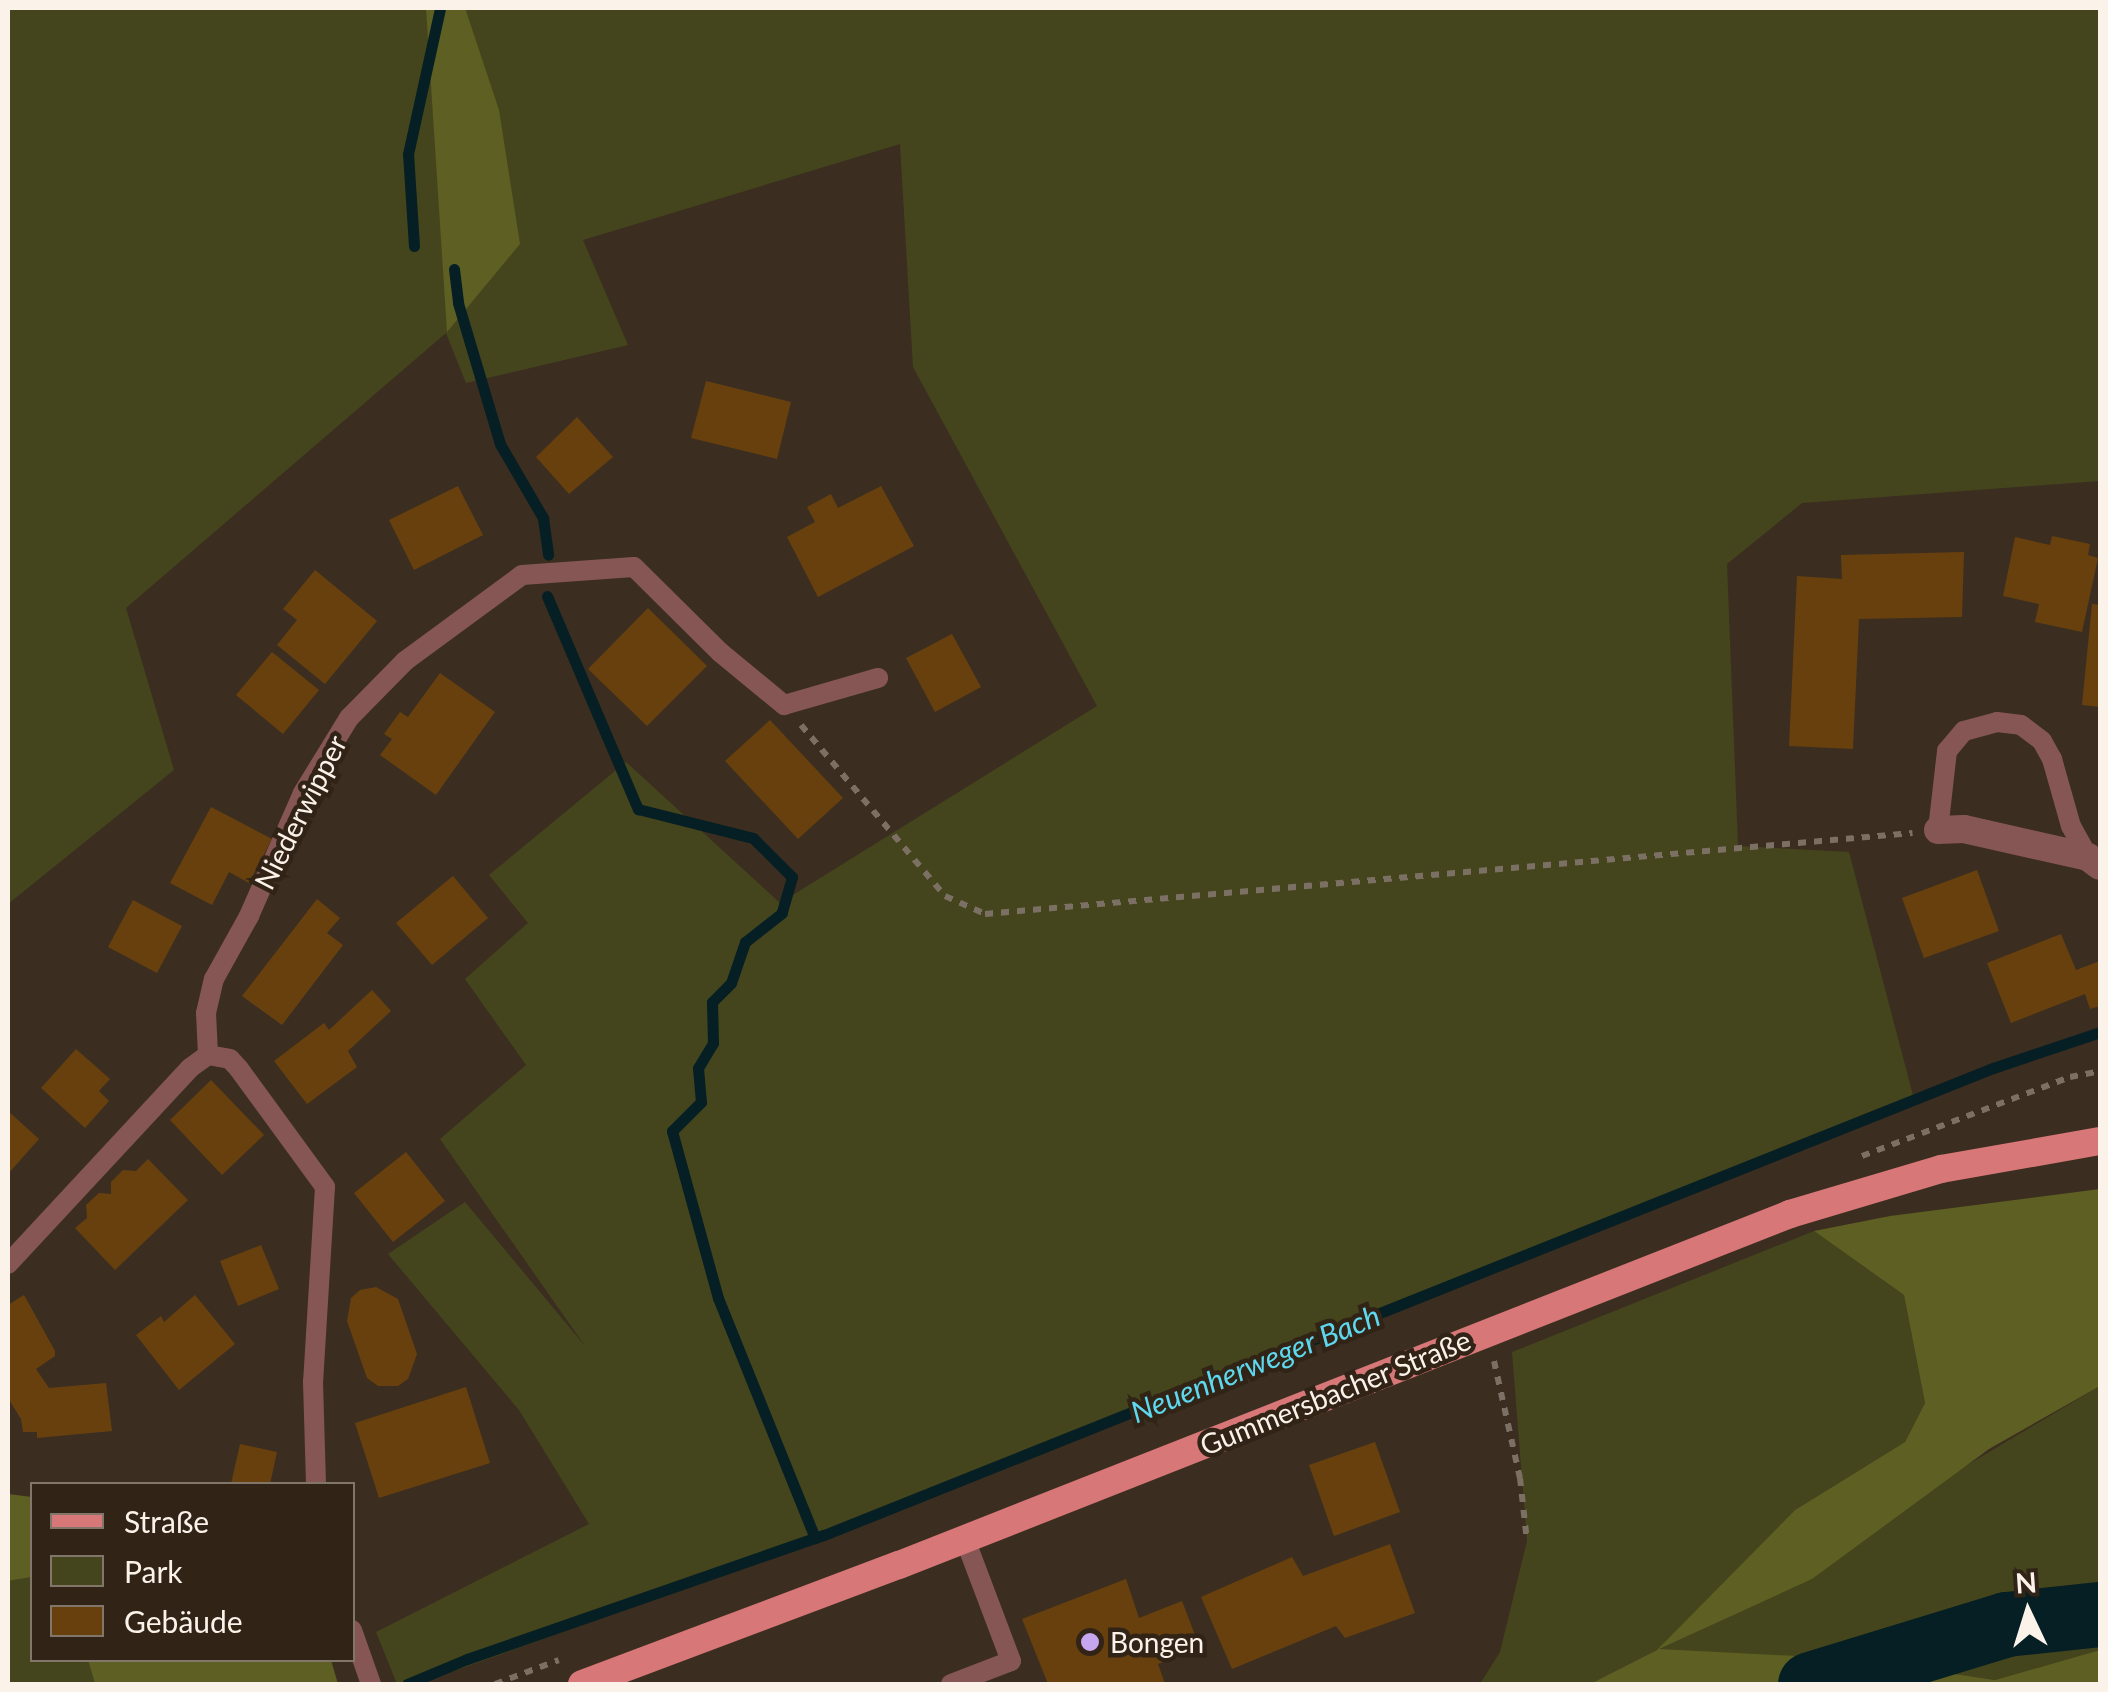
<!DOCTYPE html>
<meta charset="utf-8">
<style>
body{margin:0}
#map{position:relative;width:2108px;height:1692px;overflow:hidden;background:#3b2e20;font-family:Lato,sans-serif}
div>[style]{position:absolute}
[style*='--x']{left:calc(var(--x)*1px);top:calc(var(--y)*1px);width:calc(var(--w)*1px);rotate:calc(var(--a)*1deg)}
.green>*{inset:0;background:#44451c}
.forest>*{inset:0;background:#5e5f22}
.stream>*{height:11px;margin:-5.5px;padding:0 5.5px;transform-origin:5.5px;border-radius:5.5px;background:#051f24}
.river>*{height:65px;margin:-32.5px;padding:0 32.5px;transform-origin:32.5px;border-radius:32.5px;background:#051f24}
.building>*{inset:0;background:#68400e}
.path>*{height:6px;margin-top:-3px;transform-origin:0;background:repeating-linear-gradient(90deg,#7c7064 0 8px,transparent 0 16px)}
.service>*{height:20px;margin:-10px;padding:0 10px;transform-origin:10px;border-radius:10px;background:#865655}
.minor>*{height:28px;margin:-14px;padding:0 14px;transform-origin:14px;border-radius:14px;background:#865655}
.primary>*{height:28px;margin:-14px;padding:0 14px;transform-origin:14px;border-radius:14px;background:#d87778}
.dots>*{width:28px;height:28px;translate:-50% -50%;box-sizing:border-box;border:5px solid #312417;border-radius:50%}
span{translate:-50% -50%;white-space:nowrap;text-align:center;line-height:1.15;-webkit-text-stroke:9px #312417;paint-order:stroke}
.street-label{font-size:28px;color:#fbf2e9}
.poi-label{font-size:28px;color:#fbf2e9}
.left{translate:0 -50%;text-align:left}
.water-label{font-size:30px;color:#5dd8ee;font-style:italic}
.frame{position:absolute;inset:0;border:10px solid #fbf2e9;pointer-events:none}
.legend{position:absolute;left:30px;top:1482px;width:325px;height:180px;box-sizing:border-box;background:#312417;border:2px solid #82766b;margin:0;padding:12px 18px;list-style:none;font-size:30px;color:#fbf2e9}
.legend li{display:flex;align-items:center;gap:20px;height:50px}
.legend b{width:50px;border:2px solid #82766b}
.north{position:absolute;left:1978px;top:1562px;width:100px;height:100px;-webkit-text-stroke:8px #312417;paint-order:stroke;rotate:356deg;font-size:28px;font-weight:700;line-height:40px;text-align:center;color:#fbf2e9}
.north::after{content:'';display:block;margin:auto;width:35px;height:45px;background:#fbf2e9;clip-path:polygon(50% 0,100% 100%,50% 72%,0 100%)}
</style>
<div id="map">
<div class="green">
<i style="clip-path:polygon(8px 8px,2100px 8px,2100px 481px,1802px 503px,1727px 564px,1738px 846px,1849px 852px,1915px 1103px,827px 1537px,418px 1684px,397px 1684px,376px 1632px,589px 1524px,519px 1410px,388px 1254px,465px 1202px,585px 1346px,440px 1139px,526px 1065px,465px 979px,528px 923px,489px 875px,626px 762px,780px 903px,1097px 706px,913px 367px,900px 144px,583px 240px,628px 345px,466px 383px,446px 333px,126px 608px,174px 770px,8px 904px)"></i>
<i style="clip-path:polygon(1814px 1231px,1904px 1295px,1925px 1403px,1905px 1442px,1795px 1510px,1660px 1648px,2100px 1386px,2100px 1650px,1995px 1680px,1855px 1659px,1657px 1650px,1590px 1684px,1480px 1684px,1500px 1652px,1527px 1541px,1512px 1352px)"></i>
<i style="clip-path:polygon(32px 1577px,32px 1660px,88px 1660px,95px 1684px,8px 1684px,8px 1581px)"></i>
</div>
<div class="forest">
<i style="clip-path:polygon(426px 8px,465px 8px,499px 110px,520px 244px,447px 332px)"></i>
<i style="clip-path:polygon(2100px 1189px,2100px 1386px,1989px 1449px,1812px 1579px,1659px 1649px,1855px 1659px,1995px 1680px,2100px 1650px,2100px 1684px,1590px 1684px,1657px 1650px,1795px 1510px,1905px 1442px,1925px 1403px,1904px 1295px,1814px 1231px,1890px 1216px)"></i>
<i style="clip-path:polygon(8px 1494px,32px 1497px,32px 1577px,8px 1581px)"></i>
<i style="clip-path:polygon(88px 1660px,331px 1660px,338px 1684px,95px 1684px)"></i>
</div>
<div class="stream">
<i style="--x:414;--y:246;--w:92;--a:-93.7"></i>
<i style="--x:408;--y:154;--w:149;--a:-77.6"></i>
<i style="--x:454;--y:269;--w:34;--a:83"></i>
<i style="--x:458;--y:303;--w:147;--a:73.4"></i>
<i style="--x:500;--y:444;--w:86;--a:59.8"></i>
<i style="--x:543;--y:518;--w:37;--a:82"></i>
<i style="--x:547;--y:596;--w:232;--a:66.9"></i>
<i style="--x:638;--y:809;--w:119;--a:14.2"></i>
<i style="--x:753;--y:838;--w:55;--a:45"></i>
<i style="--x:792;--y:877;--w:37;--a:106"></i>
<i style="--x:782;--y:913;--w:47;--a:141.9"></i>
<i style="--x:745;--y:942;--w:43;--a:108.9"></i>
<i style="--x:731;--y:983;--w:27;--a:135"></i>
<i style="--x:712;--y:1002;--w:41;--a:88.6"></i>
<i style="--x:713;--y:1043;--w:29;--a:121"></i>
<i style="--x:698;--y:1068;--w:34;--a:85"></i>
<i style="--x:701;--y:1102;--w:41;--a:135"></i>
<i style="--x:672;--y:1131;--w:173;--a:74.6"></i>
<i style="--x:718;--y:1298;--w:259;--a:68"></i>
<i style="--x:407;--y:1684;--w:65;--a:-22.6"></i>
<i style="--x:467;--y:1659;--w:378;--a:-19.2"></i>
<i style="--x:824;--y:1535;--w:1259;--a:-21.78"></i>
<i style="--x:1993;--y:1068;--w:113;--a:-18.6"></i>
</div>
<div class="river">
<i style="--x:1810;--y:1684;--w:205;--a:-17"></i>
<i style="--x:2006;--y:1624;--w:95;--a:-6.1"></i>
</div>
<div class="building">
<i style="clip-path:polygon(706px 381px,791px 402px,777px 459px,691px 438px)"></i>
<i style="clip-path:polygon(577px 417px,613px 457px,569px 494px,536px 457px)"></i>
<i style="clip-path:polygon(458px 486px,483px 535px,414px 570px,389px 520px)"></i>
<i style="clip-path:polygon(881px 486px,914px 546px,818px 597px,787px 537px,815px 522px,807px 507px,831px 494px,838px 508px)"></i>
<i style="clip-path:polygon(2052px 536px,2090px 544px,2088px 555px,2098px 558px,2082px 632px,2035px 622px,2039px 604px,2003px 596px,2015px 537px,2050px 545px)"></i>
<i style="clip-path:polygon(1964px 552px,1962px 617px,1859px 619px,1853px 749px,1789px 746px,1797px 576px,1842px 579px,1841px 555px)"></i>
<i style="clip-path:polygon(315px 570px,377px 621px,325px 684px,277px 645px,297px 620px,283px 609px)"></i>
<i style="clip-path:polygon(2092px 604px,2100px 605px,2100px 707px,2082px 705px)"></i>
<i style="clip-path:polygon(648px 608px,707px 666px,647px 726px,588px 669px)"></i>
<i style="clip-path:polygon(952px 634px,981px 687px,935px 712px,906px 658px)"></i>
<i style="clip-path:polygon(272px 652px,319px 690px,283px 734px,236px 695px)"></i>
<i style="clip-path:polygon(440px 673px,495px 712px,436px 795px,380px 755px,392px 739px,384px 734px,400px 712px,408px 717px)"></i>
<i style="clip-path:polygon(770px 720px,843px 798px,798px 839px,725px 761px)"></i>
<i style="clip-path:polygon(211px 807px,272px 839px,249px 883px,229px 872px,212px 905px,170px 883px)"></i>
<i style="clip-path:polygon(1977px 870px,1999px 931px,1924px 958px,1902px 898px)"></i>
<i style="clip-path:polygon(453px 876px,488px 918px,432px 965px,396px 923px)"></i>
<i style="clip-path:polygon(317px 899px,340px 918px,327px 933px,343px 945px,282px 1025px,242px 996px)"></i>
<i style="clip-path:polygon(133px 900px,182px 926px,157px 973px,108px 947px)"></i>
<i style="clip-path:polygon(2061px 934px,2076px 970px,2100px 961px,2100px 1006px,2090px 1009px,2085px 994px,2011px 1023px,1987px 963px)"></i>
<i style="clip-path:polygon(372px 990px,391px 1011px,348px 1051px,357px 1067px,307px 1104px,274px 1061px,324px 1023px,329px 1030px)"></i>
<i style="clip-path:polygon(76px 1049px,110px 1079px,99px 1091px,109px 1101px,85px 1128px,41px 1088px)"></i>
<i style="clip-path:polygon(211px 1080px,264px 1135px,222px 1175px,170px 1120px)"></i>
<i style="clip-path:polygon(8px 1111px,39px 1139px,8px 1174px)"></i>
<i style="clip-path:polygon(406px 1152px,445px 1201px,393px 1242px,354px 1193px)"></i>
<i style="clip-path:polygon(148px 1159px,188px 1200px,115px 1270px,75px 1228px,87px 1218px,86px 1205px,99px 1193px,111px 1194px,111px 1182px,123px 1170px,136px 1171px)"></i>
<i style="clip-path:polygon(261px 1245px,279px 1289px,238px 1306px,220px 1261px)"></i>
<i style="clip-path:polygon(376px 1287px,398px 1299px,417px 1354px,408px 1379px,398px 1386px,378px 1386px,367px 1378px,347px 1321px,351px 1298px,360px 1290px)"></i>
<i style="clip-path:polygon(24px 1295px,55px 1351px,55px 1356px,36px 1369px,49px 1388px,106px 1383px,112px 1431px,37px 1438px,37px 1432px,23px 1432px,21px 1419px,8px 1398px,8px 1305px)"></i>
<i style="clip-path:polygon(195px 1295px,235px 1344px,179px 1390px,136px 1335px,161px 1316px,164px 1322px)"></i>
<i style="clip-path:polygon(466px 1387px,490px 1463px,379px 1498px,355px 1423px)"></i>
<i style="clip-path:polygon(1375px 1442px,1400px 1512px,1334px 1536px,1309px 1465px)"></i>
<i style="clip-path:polygon(240px 1444px,277px 1452px,270px 1484px,231px 1484px)"></i>
<i style="clip-path:polygon(1390px 1544px,1415px 1613px,1345px 1638px,1336px 1626px,1232px 1669px,1201px 1597px,1292px 1557px,1303px 1576px)"></i>
<i style="clip-path:polygon(1126px 1579px,1139px 1618px,1182px 1601px,1200px 1648px,1158px 1664px,1165px 1684px,1048px 1684px,1022px 1619px)"></i>
</div>
<div class="path">
<i style="--x:801;--y:725;--w:224;--a:49.9"></i>
<i style="--x:945;--y:896;--w:44;--a:24.2"></i>
<i style="--x:985;--y:914;--w:931;--a:-4.99"></i>
<i style="--x:1862;--y:1156;--w:222;--a:-20.8"></i>
<i style="--x:2070;--y:1077;--w:31;--a:-11"></i>
<i style="--x:1494;--y:1361;--w:120;--a:77.5"></i>
<i style="--x:1520;--y:1478;--w:63;--a:83.7"></i>
<i style="--x:495;--y:1684;--w:68;--a:-20.6"></i>
</div>
<div class="service">
<i style="--x:1938;--y:830;--w:80;--a:-83.5"></i>
<i style="--x:1947;--y:751;--w:26;--a:-50"></i>
<i style="--x:1964;--y:731;--w:34;--a:-15"></i>
<i style="--x:1997;--y:722;--w:24;--a:7"></i>
<i style="--x:2021;--y:725;--w:26;--a:37"></i>
<i style="--x:2042;--y:741;--w:21;--a:61"></i>
<i style="--x:2052;--y:759;--w:70;--a:74.2"></i>
<i style="--x:2071;--y:826;--w:35;--a:61"></i>
<i style="--x:208;--y:1055;--w:22;--a:10"></i>
<i style="--x:230;--y:1059;--w:13;--a:48"></i>
<i style="--x:239;--y:1069;--w:146;--a:53.9"></i>
<i style="--x:325;--y:1187;--w:195;--a:93.5"></i>
<i style="--x:313;--y:1382;--w:102;--a:88.3"></i>
<i style="--x:8;--y:1264;--w:267;--a:-47.1"></i>
<i style="--x:190;--y:1068;--w:22;--a:-36"></i>
<i style="--x:208;--y:1055;--w:42;--a:-92.7"></i>
<i style="--x:206;--y:1013;--w:35;--a:-77"></i>
<i style="--x:214;--y:979;--w:72;--a:-60.9"></i>
<i style="--x:249;--y:916;--w:134;--a:-66.3"></i>
<i style="--x:303;--y:793;--w:88;--a:-58.5"></i>
<i style="--x:349;--y:718;--w:80;--a:-45.5"></i>
<i style="--x:405;--y:661;--w:145;--a:-36.3"></i>
<i style="--x:522;--y:575;--w:112;--a:-4.1"></i>
<i style="--x:634;--y:567;--w:122;--a:44.7"></i>
<i style="--x:721;--y:653;--w:82;--a:39.5"></i>
<i style="--x:784;--y:705;--w:98;--a:-16"></i>
<i style="--x:352;--y:1630;--w:57;--a:70.6"></i>
<i style="--x:951;--y:1684;--w:64;--a:-21"></i>
<i style="--x:1011;--y:1661;--w:130;--a:-110.7"></i>
</div>
<div class="minor">
<i style="--x:1938;--y:830;--w:26;--a:-2"></i>
<i style="--x:1964;--y:829;--w:127;--a:12.7"></i>
<i style="--x:2088;--y:857;--w:15;--a:37"></i>
</div>
<div class="primary">
<i style="--x:582;--y:1684;--w:339;--a:-20.6"></i>
<i style="--x:899;--y:1565;--w:958;--a:-21.5"></i>
<i style="--x:1790;--y:1214;--w:158;--a:-16.6"></i>
<i style="--x:1941;--y:1169;--w:161;--a:-10"></i>
</div>
<div class="dots">
<i style="left:1090px;top:1642px;background:#c7a6f0"></i>
</div>
<div class="street-label">
<span style="left:300px;top:812px;rotate:-63deg">Niederwipper</span>
<span style="left:1335px;top:1392px;rotate:-22deg">Gummersbacher Straße</span>
</div>
<div class="poi-label">
<span class="left" style="left:1110px;top:1642px">Bongen</span>
</div>
<div class="water-label">
<span style="left:1255px;top:1363px;rotate:-22deg">Neuenherweger Bach</span>
</div>
<div class="frame"></div>
<ul class="legend">
<li><b style="height:12px;background:#d87778"></b>Straße</li>
<li><b style="height:28px;background:#44451c"></b>Park</li>
<li><b style="height:28px;background:#68400e"></b>Gebäude</li>
</ul>
<div class="north">N</div>
</div>
